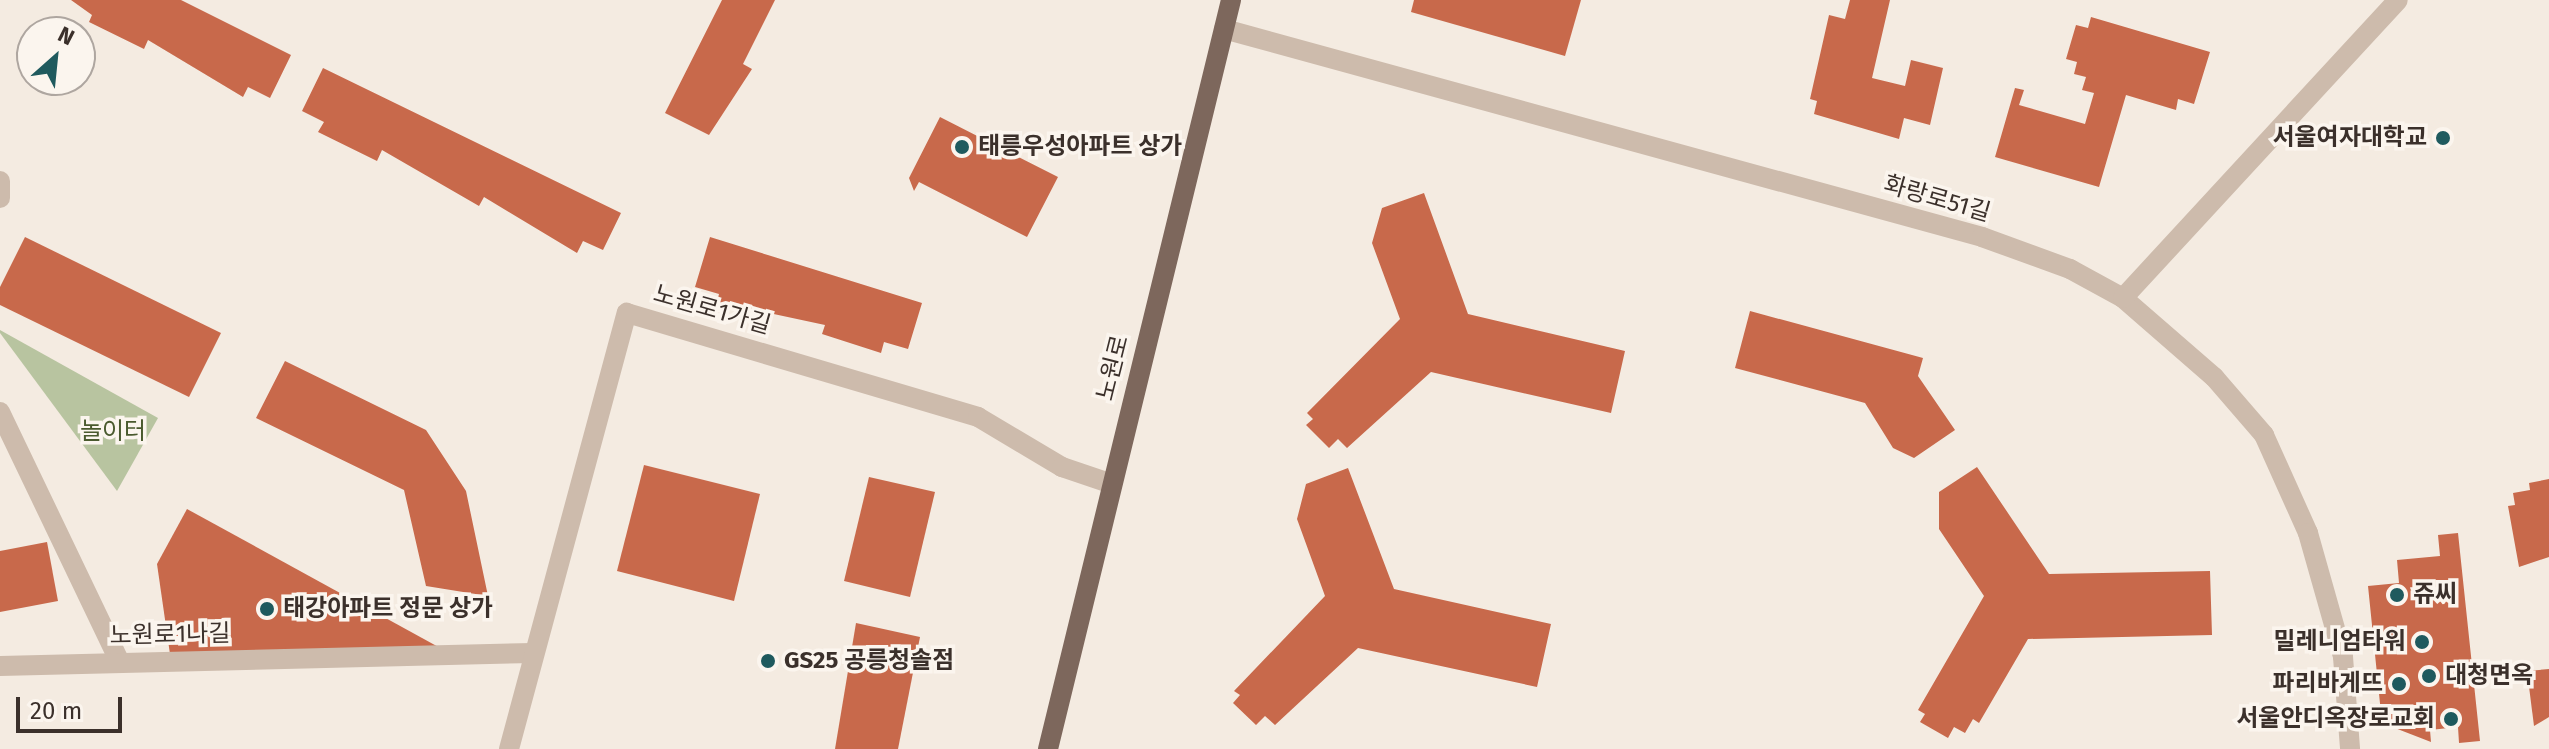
<!DOCTYPE html>
<meta charset="utf-8">
<style>
body{margin:0}
#map{position:relative;width:2549px;height:749px;overflow:hidden;background:#f4ebe1;font-family:"Fira Sans","Noto Sans KR",sans-serif}
div>[style]{position:absolute}
[style*='--x']{left:calc(var(--x)*1px);top:calc(var(--y)*1px);width:calc(var(--w)*1px);rotate:calc(var(--a)*1deg)}
.green>*{inset:0;background:#b8c4a0}
.building>*{inset:0;background:#c8694b}
.minor>*{height:20px;margin:-10px;padding:0 10px;transform-origin:10px;border-radius:10px;background:#cdbbac}
.major>*{height:20px;margin:-10px;padding:0 10px;transform-origin:10px;border-radius:10px;background:#7d675c}
.dots>*{width:22px;height:22px;translate:-50% -50%;box-sizing:border-box;border:4px solid #fbf5ee;border-radius:50%}
span{translate:-50% -50%;white-space:nowrap;text-align:center;line-height:1.15;-webkit-text-stroke:7px #fbf5ee;paint-order:stroke}
.poi-label{font-size:24px;color:#3b302b;font-weight:700}
.right{translate:-100% -50%;text-align:right}
.left{translate:0 -50%;text-align:left}
.street-label{font-size:24px;color:#3b302b}
.park-label{font-size:24px;color:#4a5a2e}
.north{position:absolute;left:16px;top:16px;width:80px;height:80px;box-sizing:border-box;background:#fbf5ee;border:2px solid #aea6a0;border-radius:50%;rotate:27deg;font-size:22px;font-weight:700;line-height:32px;text-align:center;color:#3b302b}
.north::after{content:'';display:block;margin:auto;width:28px;height:36px;background:#1f5a5e;clip-path:polygon(50% 0,100% 100%,50% 72%,0 100%)}
.scale{position:absolute;left:16px;top:697px;width:106px;height:36px;box-sizing:border-box;border:4px solid #3b302b;border-top:0;padding-left:10px;font-size:24px;line-height:28px;white-space:nowrap;color:#3b302b;-webkit-text-stroke:6px #fbf5ee;paint-order:stroke}
</style>
<div id="map">
<div class="green">
<i style="clip-path:polygon(0 330px,158px 418px,117px 491px,0 333px)"></i>
</div>
<div class="building">
<i style="clip-path:polygon(71px 0,181px 0,291px 55px,270px 98px,248px 87px,243px 97px,148px 40px,144px 49px,89px 22px,92px 15px)"></i>
<i style="clip-path:polygon(722px 0,775px 0,743px 64px,752px 69px,709px 135px,665px 113px)"></i>
<i style="clip-path:polygon(1414px 0,1581px 0,1565px 56px,1411px 12px)"></i>
<i style="clip-path:polygon(1850px 0,1890px 0,1872px 78px,1905px 86px,1911px 60px,1943px 68px,1930px 125px,1904px 118px,1899px 139px,1814px 114px,1817px 101px,1810px 99px,1829px 15px,1845px 19px)"></i>
<i style="clip-path:polygon(2091px 17px,2210px 52px,2194px 104px,2178px 99px,2176px 110px,2126px 95px,2099px 187px,1995px 157px,2015px 88px,2024px 90px,2019px 105px,2085px 124px,2094px 93px,2082px 90px,2086px 77px,2074px 74px,2077px 62px,2066px 59px,2076px 25px,2088px 28px)"></i>
<i style="clip-path:polygon(323px 68px,621px 213px,603px 250px,583px 241px,577px 253px,484px 197px,479px 206px,382px 150px,377px 161px,318px 132px,324px 122px,302px 111px)"></i>
<i style="clip-path:polygon(940px 117px,1058px 177px,1027px 237px,919px 182px,914px 191px,909px 178px)"></i>
<i style="clip-path:polygon(1424px 193px,1468px 314px,1625px 351px,1611px 413px,1431px 372px,1347px 448px,1338px 439px,1329px 448px,1306px 425px,1313px 419px,1307px 413px,1400px 319px,1372px 243px,1382px 208px)"></i>
<i style="clip-path:polygon(25px 237px,221px 333px,189px 397px,0 305px,0 287px)"></i>
<i style="clip-path:polygon(710px 237px,922px 303px,908px 349px,884px 342px,881px 353px,822px 334px,825px 325px,717px 302px,719px 294px,695px 287px)"></i>
<i style="clip-path:polygon(1750px 311px,1923px 358px,1918px 376px,1955px 430px,1914px 458px,1893px 448px,1865px 403px,1735px 368px)"></i>
<i style="clip-path:polygon(285px 361px,426px 430px,466px 491px,488px 596px,426px 586px,404px 490px,256px 418px)"></i>
<i style="clip-path:polygon(644px 465px,760px 494px,734px 601px,617px 571px)"></i>
<i style="clip-path:polygon(1977px 467px,2049px 574px,2210px 571px,2212px 635px,2028px 639px,1979px 723px,1973px 719px,1965px 733px,1954px 727px,1948px 738px,1920px 722px,1925px 714px,1918px 710px,1984px 596px,1939px 529px,1939px 492px)"></i>
<i style="clip-path:polygon(1348px 468px,1394px 589px,1551px 624px,1537px 687px,1358px 648px,1275px 725px,1265px 716px,1256px 725px,1233px 703px,1240px 695px,1234px 691px,1325px 596px,1297px 519px,1306px 484px)"></i>
<i style="clip-path:polygon(869px 477px,935px 492px,910px 597px,844px 581px)"></i>
<i style="clip-path:polygon(2549px 479px,2549px 557px,2519px 567px,2508px 506px,2515px 505px,2513px 493px,2530px 490px,2529px 483px)"></i>
<i style="clip-path:polygon(187px 509px,453px 655px,171px 661px,157px 564px)"></i>
<i style="clip-path:polygon(2458px 533px,2480px 741px,2459px 743px,2458px 727px,2430px 730px,2431px 742px,2382px 723px,2368px 586px,2399px 583px,2397px 560px,2440px 556px,2438px 535px)"></i>
<i style="clip-path:polygon(47px 542px,58px 601px,0 612px,0 551px)"></i>
<i style="clip-path:polygon(856px 623px,920px 637px,898px 749px,835px 749px)"></i>
<i style="clip-path:polygon(2549px 669px,2549px 717px,2534px 726px,2527px 671px)"></i>
</div>
<div class="minor">
<i style="--x:1224;--y:29;--w:786;--a:15.34"></i>
<i style="--x:1982;--y:237;--w:94;--a:20"></i>
<i style="--x:2070;--y:269;--w:60;--a:28.7"></i>
<i style="--x:2123;--y:298;--w:121;--a:41"></i>
<i style="--x:2214;--y:377;--w:77;--a:49.2"></i>
<i style="--x:2264;--y:435;--w:107;--a:65.8"></i>
<i style="--x:2308;--y:533;--w:129;--a:74.2"></i>
<i style="--x:2343;--y:657;--w:92;--a:85.6"></i>
<i style="--x:0;--y:181;--w:17;--a:90"></i>
<i style="--x:2123;--y:298;--w:405;--a:-47.3"></i>
<i style="--x:0;--y:412;--w:277;--a:64.4"></i>
<i style="--x:0;--y:666;--w:533;--a:-1.4"></i>
<i style="--x:509;--y:749;--w:452;--a:-74.9"></i>
<i style="--x:627;--y:313;--w:366;--a:16.5"></i>
<i style="--x:978;--y:417;--w:98;--a:30.8"></i>
<i style="--x:1062;--y:467;--w:53;--a:18.8"></i>
</div>
<div class="major">
<i style="--x:1048;--y:749;--w:771;--a:-76.27"></i>
</div>
<div class="dots">
<i style="left:2443px;top:138px;background:#1f5a5e"></i>
<i style="left:962px;top:147px;background:#1f5a5e"></i>
<i style="left:2397px;top:595px;background:#1f5a5e"></i>
<i style="left:267px;top:609px;background:#1f5a5e"></i>
<i style="left:2422px;top:642px;background:#1f5a5e"></i>
<i style="left:768px;top:661px;background:#1f5a5e"></i>
<i style="left:2429px;top:676px;background:#1f5a5e"></i>
<i style="left:2399px;top:684px;background:#1f5a5e"></i>
<i style="left:2451px;top:719px;background:#1f5a5e"></i>
</div>
<div class="poi-label">
<span class="right" style="left:2427px;top:138px">서울여자대학교</span>
<span class="left" style="left:978px;top:147px">태릉우성아파트 상가</span>
<span class="left" style="left:2413px;top:595px">쥬씨</span>
<span class="left" style="left:283px;top:609px">태강아파트 정문 상가</span>
<span class="right" style="left:2406px;top:642px">밀레니엄타워</span>
<span class="left" style="left:784px;top:661px">GS25 공릉청솔점</span>
<span class="left" style="left:2445px;top:676px">대청면옥</span>
<span class="right" style="left:2383px;top:684px">파리바게뜨</span>
<span class="right" style="left:2435px;top:719px">서울안디옥장로교회</span>
</div>
<div class="street-label">
<span style="left:1937px;top:199px;rotate:16deg">화랑로51길</span>
<span style="left:712px;top:310px;rotate:16deg">노원로1가길</span>
<span style="left:1113px;top:368px;rotate:-76deg">노원로</span>
<span style="left:170px;top:635px;rotate:-1deg">노원로1나길</span>
</div>
<div class="park-label">
<span style="left:113px;top:432px">놀이터</span>
</div>
<div class="north">N</div>
<div class="scale">20 m</div>
</div>
